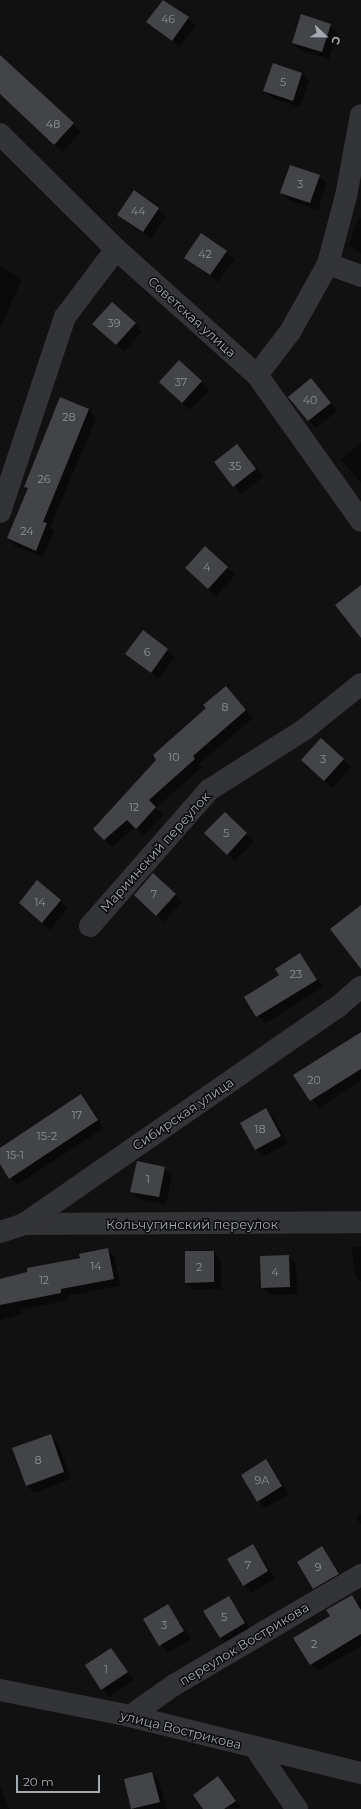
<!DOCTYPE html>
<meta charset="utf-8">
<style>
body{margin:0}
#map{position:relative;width:361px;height:1809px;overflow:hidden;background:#111112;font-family:Montserrat,sans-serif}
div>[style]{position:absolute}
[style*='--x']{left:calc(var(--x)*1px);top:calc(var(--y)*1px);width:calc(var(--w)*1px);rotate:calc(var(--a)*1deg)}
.shadow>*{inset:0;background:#0007}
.building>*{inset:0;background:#434447}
.street>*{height:22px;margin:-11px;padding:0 11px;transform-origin:11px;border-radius:11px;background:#333437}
span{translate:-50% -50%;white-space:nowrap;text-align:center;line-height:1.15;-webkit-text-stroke:3px #0c0c0d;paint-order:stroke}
.number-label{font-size:11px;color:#8c9096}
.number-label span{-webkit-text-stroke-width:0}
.street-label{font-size:13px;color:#a4aab1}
.north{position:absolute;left:305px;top:16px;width:40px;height:40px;-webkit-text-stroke:3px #0c0c0d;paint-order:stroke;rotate:112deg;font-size:11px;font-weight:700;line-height:16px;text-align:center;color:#a4aab1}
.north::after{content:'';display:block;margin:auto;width:14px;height:18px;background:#a4aab1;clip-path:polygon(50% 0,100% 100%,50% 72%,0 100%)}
.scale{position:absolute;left:16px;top:1775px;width:84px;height:18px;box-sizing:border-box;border:2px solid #a4aab1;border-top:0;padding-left:5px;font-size:12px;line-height:14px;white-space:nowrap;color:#a4aab1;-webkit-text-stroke:3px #0c0c0d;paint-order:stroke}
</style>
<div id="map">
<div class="shadow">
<i style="clip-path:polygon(164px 0,196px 25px,180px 47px,148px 22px)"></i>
<i style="clip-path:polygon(330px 25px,338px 33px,329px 59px,300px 50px,293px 42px)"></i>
<i style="clip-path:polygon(0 56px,81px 132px,62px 152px,0 92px)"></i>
<i style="clip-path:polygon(302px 73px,309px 81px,300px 107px,272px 98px,264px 90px)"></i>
<i style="clip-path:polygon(319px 176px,326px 183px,318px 210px,289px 200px,282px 193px)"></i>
<i style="clip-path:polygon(134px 192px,166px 216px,151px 239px,118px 215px)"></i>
<i style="clip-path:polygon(358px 218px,361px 219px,361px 254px,349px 245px)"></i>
<i style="clip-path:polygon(226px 252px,234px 259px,218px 282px,185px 258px)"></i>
<i style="clip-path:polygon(0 267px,14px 274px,21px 281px,0 328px)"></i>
<i style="clip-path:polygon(135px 324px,142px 331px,124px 352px,101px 331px)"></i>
<i style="clip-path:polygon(179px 362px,209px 390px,190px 410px,168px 389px)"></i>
<i style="clip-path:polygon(311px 380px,337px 411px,316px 428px,308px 420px)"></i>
<i style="clip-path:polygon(61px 398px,89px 410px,96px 418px,50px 528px,54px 532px,43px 557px,15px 546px,8px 538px,28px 490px,25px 486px)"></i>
<i style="clip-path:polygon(361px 443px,361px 483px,341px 459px)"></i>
<i style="clip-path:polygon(237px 445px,263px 477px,241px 494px,215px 463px)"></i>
<i style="clip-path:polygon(205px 547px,235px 575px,216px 596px,194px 575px)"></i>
<i style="clip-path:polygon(144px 632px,175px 657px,158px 679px,127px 654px)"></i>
<i style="clip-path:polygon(233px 695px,253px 718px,199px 764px,202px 767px,156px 808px,163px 815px,144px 835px,135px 827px,112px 847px,94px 829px)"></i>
<i style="clip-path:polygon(321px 739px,351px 767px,332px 788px,310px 767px)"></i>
<i style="clip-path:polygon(225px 813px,254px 841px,235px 861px,213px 841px)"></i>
<i style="clip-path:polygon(37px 882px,68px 908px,50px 930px,20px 903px)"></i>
<i style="clip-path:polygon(175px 894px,182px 902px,164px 922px,142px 902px)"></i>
<i style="clip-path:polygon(300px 954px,323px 987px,265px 1024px,245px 998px,280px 976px)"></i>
<i style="clip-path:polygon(361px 1031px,361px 1080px,319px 1108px,295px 1075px)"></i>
<i style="clip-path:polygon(81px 1095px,104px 1128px,17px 1185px,0 1162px,0 1149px)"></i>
<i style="clip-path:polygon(266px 1109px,273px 1117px,288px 1143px,263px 1157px,256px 1149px,241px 1123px)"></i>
<i style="clip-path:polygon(164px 1167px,172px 1175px,166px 1204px,139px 1199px,131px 1191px)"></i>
<i style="clip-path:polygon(361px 1246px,361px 1282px,356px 1277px,351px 1247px)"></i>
<i style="clip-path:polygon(107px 1249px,115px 1257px,120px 1286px,67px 1296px,68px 1300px,21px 1310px,22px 1314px,0 1320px,0 1280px)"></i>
<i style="clip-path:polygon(214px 1252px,221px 1260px,221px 1289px,193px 1290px,186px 1282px)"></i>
<i style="clip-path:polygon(289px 1256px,296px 1264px,297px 1294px,270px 1295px,262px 1287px)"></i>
<i style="clip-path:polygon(50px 1435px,58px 1443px,71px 1479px,34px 1493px,27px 1485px)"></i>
<i style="clip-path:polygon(266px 1461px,289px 1494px,265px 1508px,258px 1501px)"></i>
<i style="clip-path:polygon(361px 1514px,361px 1525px,356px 1517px)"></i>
<i style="clip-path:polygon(252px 1545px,275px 1578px,251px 1593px,244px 1585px)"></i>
<i style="clip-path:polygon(322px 1547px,345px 1581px,322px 1595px,314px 1588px)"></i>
<i style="clip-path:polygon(352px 1596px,358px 1603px,361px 1601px,361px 1646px,318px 1671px,310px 1664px,331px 1616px)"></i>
<i style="clip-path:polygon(228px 1597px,252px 1630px,228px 1645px,220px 1637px)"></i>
<i style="clip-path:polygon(168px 1605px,191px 1639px,167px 1653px,144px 1620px)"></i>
<i style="clip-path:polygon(111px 1649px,134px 1680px,109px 1697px,102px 1689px)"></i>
<i style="clip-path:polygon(152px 1773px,159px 1781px,167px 1809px,132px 1809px,125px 1780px)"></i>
<i style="clip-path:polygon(218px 1778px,225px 1785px,242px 1808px,204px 1809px)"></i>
<i style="clip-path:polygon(0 1787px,10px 1809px,0 1809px)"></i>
</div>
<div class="building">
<i style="clip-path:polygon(163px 0,189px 17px,172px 41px,146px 22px)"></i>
<i style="clip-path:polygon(301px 14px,331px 24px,322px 52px,292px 43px)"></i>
<i style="clip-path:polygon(0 55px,74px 123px,54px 145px,0 94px)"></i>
<i style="clip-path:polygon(273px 63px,302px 73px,293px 101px,263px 91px)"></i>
<i style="clip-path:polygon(290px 165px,320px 175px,310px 203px,280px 193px)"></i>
<i style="clip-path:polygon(134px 190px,159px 208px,143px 232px,117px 215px)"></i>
<i style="clip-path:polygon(201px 233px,227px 251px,210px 275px,184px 258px)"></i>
<i style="clip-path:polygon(112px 302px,136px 323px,116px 345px,92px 324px)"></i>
<i style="clip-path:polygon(179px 360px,202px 381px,182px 403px,159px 382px)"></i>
<i style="clip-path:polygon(311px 378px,331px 403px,308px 421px,288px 397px)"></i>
<i style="clip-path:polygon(60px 397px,89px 409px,43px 522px,47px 523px,36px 551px,7px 538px,28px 488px,24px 487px)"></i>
<i style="clip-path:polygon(237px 444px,256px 469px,233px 487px,214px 462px)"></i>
<i style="clip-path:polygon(205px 546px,228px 567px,208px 589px,185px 568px)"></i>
<i style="clip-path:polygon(361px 585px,361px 638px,335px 605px)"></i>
<i style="clip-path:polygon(143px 630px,168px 649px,151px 673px,125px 654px)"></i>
<i style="clip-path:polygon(226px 686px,246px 710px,193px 756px,195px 759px,149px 800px,156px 807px,136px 829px,127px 820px,104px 840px,93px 829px,156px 760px,153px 755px,206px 708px,203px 705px)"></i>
<i style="clip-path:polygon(321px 738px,344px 759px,324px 781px,301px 760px)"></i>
<i style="clip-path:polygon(225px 812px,247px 833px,227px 855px,204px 833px)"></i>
<i style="clip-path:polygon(153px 873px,176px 894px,156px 916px,134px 895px)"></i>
<i style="clip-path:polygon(37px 880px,61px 900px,42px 923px,19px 903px)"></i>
<i style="clip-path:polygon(361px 905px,361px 969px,330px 929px)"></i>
<i style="clip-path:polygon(300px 953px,317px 980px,256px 1017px,244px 997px,279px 975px,275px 969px)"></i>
<i style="clip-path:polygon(361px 1032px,361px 1069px,310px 1101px,293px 1075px)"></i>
<i style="clip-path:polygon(81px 1094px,98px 1120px,9px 1179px,0 1164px,0 1148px)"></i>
<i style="clip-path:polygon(266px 1108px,281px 1136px,255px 1150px,240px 1123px)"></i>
<i style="clip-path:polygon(137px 1161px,165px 1167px,159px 1197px,130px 1192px)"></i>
<i style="clip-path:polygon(108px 1248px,114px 1279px,61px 1289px,61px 1293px,0 1305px,0 1279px,27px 1272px,27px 1268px,80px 1258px,79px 1254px)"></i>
<i style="clip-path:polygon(185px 1251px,214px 1251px,214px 1282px,185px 1283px)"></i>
<i style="clip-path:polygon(289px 1255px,290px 1287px,261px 1288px,260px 1256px)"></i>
<i style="clip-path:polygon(51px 1434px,64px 1472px,26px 1486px,12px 1448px)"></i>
<i style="clip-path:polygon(266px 1459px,282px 1486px,257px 1502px,241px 1475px)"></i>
<i style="clip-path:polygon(253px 1544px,268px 1571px,243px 1586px,227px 1559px)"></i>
<i style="clip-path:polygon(322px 1546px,339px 1574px,313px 1589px,297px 1562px)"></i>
<i style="clip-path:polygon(352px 1595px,361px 1610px,361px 1634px,310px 1665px,293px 1638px,330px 1616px,326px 1610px)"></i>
<i style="clip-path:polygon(229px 1596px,245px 1623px,220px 1638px,203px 1611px)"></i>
<i style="clip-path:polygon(168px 1604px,184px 1631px,159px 1646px,143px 1619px)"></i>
<i style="clip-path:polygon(111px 1648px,128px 1672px,101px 1690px,85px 1665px)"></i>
<i style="clip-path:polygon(152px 1772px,160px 1802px,131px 1809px,124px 1779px)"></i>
<i style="clip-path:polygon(218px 1776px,236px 1801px,224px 1809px,203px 1809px,193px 1795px)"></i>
</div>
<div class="street">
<i style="--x:0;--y:134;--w:163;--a:44.8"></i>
<i style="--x:116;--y:249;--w:189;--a:41.8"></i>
<i style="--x:257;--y:375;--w:179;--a:54.5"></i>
<i style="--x:328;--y:264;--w:35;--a:20"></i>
<i style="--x:257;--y:375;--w:54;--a:-52.5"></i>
<i style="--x:290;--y:332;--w:78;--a:-60.8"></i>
<i style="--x:328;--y:264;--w:70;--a:-75.2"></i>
<i style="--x:346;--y:196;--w:82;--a:-79.5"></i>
<i style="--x:0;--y:512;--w:206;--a:-71.6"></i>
<i style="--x:65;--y:317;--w:85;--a:-53.1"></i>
<i style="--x:90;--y:926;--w:181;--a:-48.8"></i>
<i style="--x:209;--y:790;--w:114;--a:-32.4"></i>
<i style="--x:305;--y:729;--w:72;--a:-38.8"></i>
<i style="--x:24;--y:1224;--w:337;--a:-0.3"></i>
<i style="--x:0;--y:1232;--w:25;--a:-18"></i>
<i style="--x:24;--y:1224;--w:384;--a:-34.7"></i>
<i style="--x:340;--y:1005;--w:28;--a:-41"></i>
<i style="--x:0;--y:1690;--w:133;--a:11.3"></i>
<i style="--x:130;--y:1716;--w:238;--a:13.9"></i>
<i style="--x:130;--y:1716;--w:54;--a:-35.2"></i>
<i style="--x:174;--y:1685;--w:217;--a:-30.5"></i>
<i style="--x:256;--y:1749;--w:73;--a:55.7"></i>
</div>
<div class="number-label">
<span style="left:168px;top:19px">46</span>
<span style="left:283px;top:82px">5</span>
<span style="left:53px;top:124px">48</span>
<span style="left:300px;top:184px">3</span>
<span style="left:138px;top:211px">44</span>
<span style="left:205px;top:254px">42</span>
<span style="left:114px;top:323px">39</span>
<span style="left:181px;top:382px">37</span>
<span style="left:310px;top:400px">40</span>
<span style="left:69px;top:417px">28</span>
<span style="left:235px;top:466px">35</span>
<span style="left:44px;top:479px">26</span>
<span style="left:27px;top:531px">24</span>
<span style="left:207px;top:567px">4</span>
<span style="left:147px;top:652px">6</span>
<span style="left:225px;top:707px">8</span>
<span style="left:174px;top:757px">10</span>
<span style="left:323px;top:759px">3</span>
<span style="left:134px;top:807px">12</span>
<span style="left:226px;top:833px">5</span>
<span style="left:154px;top:894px">7</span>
<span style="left:40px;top:902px">14</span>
<span style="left:296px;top:974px">23</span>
<span style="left:314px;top:1080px">20</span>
<span style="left:77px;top:1115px">17</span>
<span style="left:260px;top:1129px">18</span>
<span style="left:47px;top:1136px">15-2</span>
<span style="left:15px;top:1155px">15-1</span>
<span style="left:148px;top:1179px">1</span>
<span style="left:96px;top:1266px">14</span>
<span style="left:199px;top:1267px">2</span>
<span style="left:275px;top:1272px">4</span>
<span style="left:44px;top:1280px">12</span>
<span style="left:38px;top:1460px">8</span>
<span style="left:262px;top:1480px">9А</span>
<span style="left:248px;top:1565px">7</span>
<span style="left:318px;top:1567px">9</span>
<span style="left:224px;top:1617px">5</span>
<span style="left:164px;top:1625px">3</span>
<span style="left:314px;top:1644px">2</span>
<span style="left:106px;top:1669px">1</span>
</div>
<div class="street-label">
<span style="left:192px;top:317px;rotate:42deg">Советская улица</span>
<span style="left:155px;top:852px;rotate:-48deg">Мариинский переулок</span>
<span style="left:183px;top:1114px;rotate:-34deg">Сибирская улица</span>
<span style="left:192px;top:1224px">Кольчугинский переулок</span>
<span style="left:244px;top:1644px;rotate:-31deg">переулок Вострикова</span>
<span style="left:181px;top:1730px;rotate:14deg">улица Вострикова</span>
</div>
<div class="north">С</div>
<div class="scale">20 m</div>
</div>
